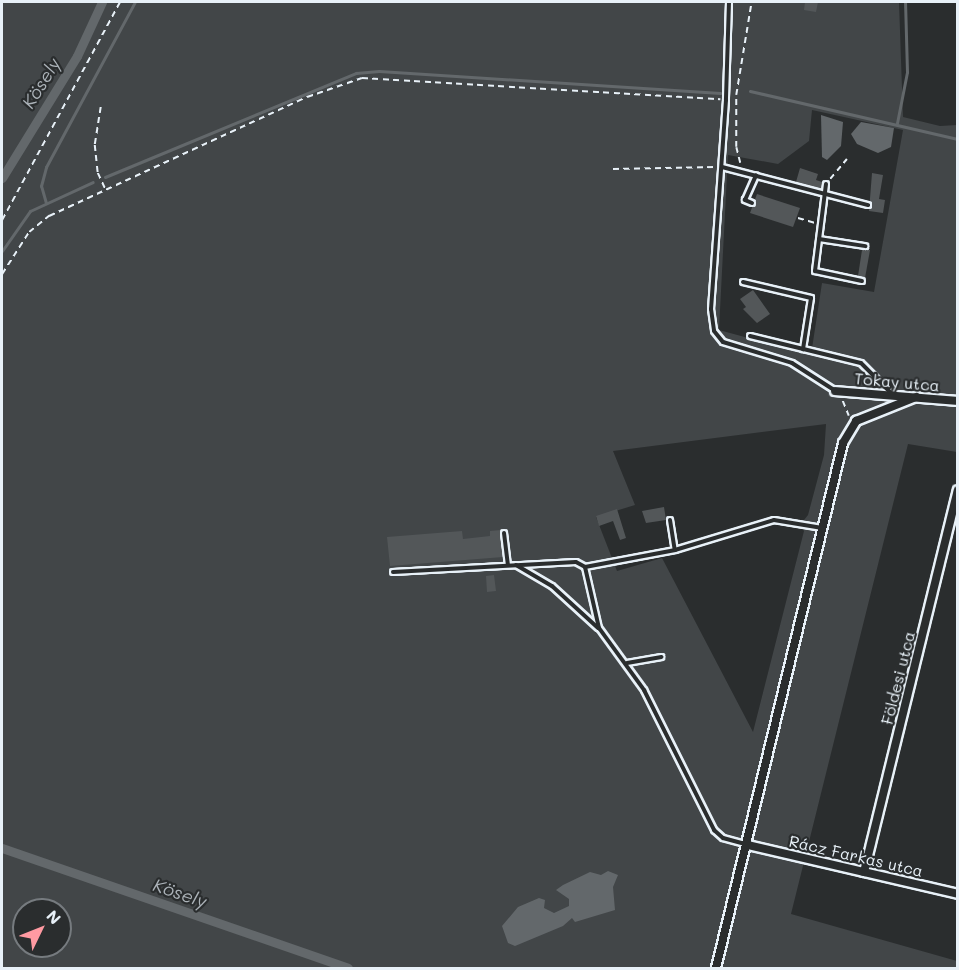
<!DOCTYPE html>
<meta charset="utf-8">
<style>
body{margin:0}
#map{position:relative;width:959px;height:970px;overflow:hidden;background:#2a2d2e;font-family:Mali,sans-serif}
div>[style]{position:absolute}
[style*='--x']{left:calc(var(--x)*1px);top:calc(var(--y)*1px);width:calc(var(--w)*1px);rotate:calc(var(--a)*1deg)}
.green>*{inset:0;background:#424648}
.water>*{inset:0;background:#63686b}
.stream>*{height:3px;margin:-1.5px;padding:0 1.5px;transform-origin:1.5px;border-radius:1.5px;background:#63686b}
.canal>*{height:9px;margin:-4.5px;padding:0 4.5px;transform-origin:4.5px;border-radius:4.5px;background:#63686b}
.building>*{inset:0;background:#535759}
.path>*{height:1.5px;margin-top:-0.75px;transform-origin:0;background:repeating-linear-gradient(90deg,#e8f1f8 0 6px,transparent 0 10.5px)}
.roads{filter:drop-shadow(2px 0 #e8f1f8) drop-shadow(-2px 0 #e8f1f8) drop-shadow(0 2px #e8f1f8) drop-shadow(0 -2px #e8f1f8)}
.lane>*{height:4px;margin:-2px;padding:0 2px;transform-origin:2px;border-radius:2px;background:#2a2d2e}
.street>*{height:8px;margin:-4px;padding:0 4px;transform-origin:4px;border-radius:4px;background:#2a2d2e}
span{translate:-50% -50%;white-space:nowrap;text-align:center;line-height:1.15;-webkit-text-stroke:4.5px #2a2d2e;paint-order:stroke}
.street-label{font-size:16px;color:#e8f1f8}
.water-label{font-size:18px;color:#acb3b9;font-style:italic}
.frame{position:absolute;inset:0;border:3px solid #e8f1f8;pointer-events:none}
.north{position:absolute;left:12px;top:898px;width:60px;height:60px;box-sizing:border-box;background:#2a2d2e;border:2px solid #767b7f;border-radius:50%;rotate:47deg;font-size:16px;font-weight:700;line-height:24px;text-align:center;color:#e8f1f8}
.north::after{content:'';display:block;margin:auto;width:21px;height:27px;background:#ff9aa2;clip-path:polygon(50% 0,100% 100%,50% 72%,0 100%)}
</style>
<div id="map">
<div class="green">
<i style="clip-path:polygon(evenodd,2px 2px,899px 2px,903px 117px,940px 126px,957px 125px,957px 452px,908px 444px,791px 914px,957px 961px,957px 968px,2px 968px,2px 2px,812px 110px,903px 130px,874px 292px,822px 283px,811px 355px,719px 330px,728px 155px,778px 164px,809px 141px,812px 110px,2px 2px,826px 424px,824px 455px,808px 515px,800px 525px,804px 531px,753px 732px,662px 558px,617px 571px,596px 517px,635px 505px,613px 451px,826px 424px,2px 2px,24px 910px,60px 910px,60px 946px,24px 946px,24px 910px)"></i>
</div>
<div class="water">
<i style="clip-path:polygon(821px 115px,843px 122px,841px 146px,827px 160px,822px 157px)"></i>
<i style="clip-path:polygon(861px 122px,894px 128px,891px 147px,878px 153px,857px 144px,851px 134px)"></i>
<i style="clip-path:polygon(608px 871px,618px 875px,613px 887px,615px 910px,575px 922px,572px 918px,563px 926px,515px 946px,508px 943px,502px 926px,518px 907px,539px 898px,545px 900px,544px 908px,554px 913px,569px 906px,569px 899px,556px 890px,563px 885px,590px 872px,601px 875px)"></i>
</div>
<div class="stream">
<i style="--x:750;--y:91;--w:213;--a:13"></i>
<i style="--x:897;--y:123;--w:52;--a:-78.9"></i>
<i style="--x:907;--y:72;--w:70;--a:-91.6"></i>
<i style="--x:105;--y:177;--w:272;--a:-22.5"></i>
<i style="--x:356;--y:73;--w:23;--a:-5"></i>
<i style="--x:379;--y:71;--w:342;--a:3.7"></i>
<i style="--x:46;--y:203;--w:18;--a:-106"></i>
<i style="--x:41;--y:186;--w:20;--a:-75"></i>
<i style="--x:46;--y:167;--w:187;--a:-61.7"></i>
<i style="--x:2;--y:251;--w:49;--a:-55"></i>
<i style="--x:30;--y:211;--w:69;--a:-24.7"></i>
</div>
<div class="canal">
<i style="--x:2;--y:178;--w:143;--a:-58.4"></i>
<i style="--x:77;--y:56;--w:60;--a:-65.2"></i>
<i style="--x:2;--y:848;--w:366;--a:19.1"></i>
</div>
<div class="building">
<i style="clip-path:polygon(805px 2px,818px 2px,816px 12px,804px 10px)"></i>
<i style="clip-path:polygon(800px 168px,818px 174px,816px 180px,822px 182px,821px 189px,796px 182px)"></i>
<i style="clip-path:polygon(872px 173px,883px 175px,879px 199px,885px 200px,883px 213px,869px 211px)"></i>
<i style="clip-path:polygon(757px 194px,800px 208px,793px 227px,750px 213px)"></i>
<i style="clip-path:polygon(862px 250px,870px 250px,865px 278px,858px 276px)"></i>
<i style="clip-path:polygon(753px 290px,770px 314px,757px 323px,743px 309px,746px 307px,740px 299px)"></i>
<i style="clip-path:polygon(664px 507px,666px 520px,646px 523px,642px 511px)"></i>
<i style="clip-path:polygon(617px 509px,626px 538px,620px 540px,613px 521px,599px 526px,596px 516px)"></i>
<i style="clip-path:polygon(501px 530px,503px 557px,390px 566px,387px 537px,462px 531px,463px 539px,490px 536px,490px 531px)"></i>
<i style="clip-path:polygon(494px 575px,496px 591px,487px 592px,486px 576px)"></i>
</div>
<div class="path">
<i style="--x:101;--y:107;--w:38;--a:99"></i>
<i style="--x:95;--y:145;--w:28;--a:84"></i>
<i style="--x:98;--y:173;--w:17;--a:65"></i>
<i style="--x:740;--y:163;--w:16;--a:-104"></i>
<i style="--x:736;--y:147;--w:52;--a:-90"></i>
<i style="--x:736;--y:95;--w:92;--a:-80.6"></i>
<i style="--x:613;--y:169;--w:102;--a:-1.1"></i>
<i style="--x:830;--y:179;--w:26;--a:-50"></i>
<i style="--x:798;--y:218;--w:18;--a:16"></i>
<i style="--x:2;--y:220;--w:248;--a:-61.6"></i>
<i style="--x:2;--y:274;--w:50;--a:-57.3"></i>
<i style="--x:29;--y:232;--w:26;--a:-39"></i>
<i style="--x:49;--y:216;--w:284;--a:-24.8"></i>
<i style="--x:307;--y:97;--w:58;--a:-19.1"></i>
<i style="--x:362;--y:78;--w:359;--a:3.4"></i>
<i style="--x:843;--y:401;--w:16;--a:68"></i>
</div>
<div class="roads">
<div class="lane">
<i style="--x:729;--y:2;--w:98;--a:91.8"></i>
<i style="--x:726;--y:100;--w:210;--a:94.1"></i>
<i style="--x:711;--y:309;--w:22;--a:82"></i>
<i style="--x:714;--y:331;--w:14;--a:51"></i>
<i style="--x:723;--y:342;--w:72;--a:16.9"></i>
<i style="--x:792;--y:363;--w:50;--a:32.7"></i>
<i style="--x:722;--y:167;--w:151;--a:14.6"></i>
<i style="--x:826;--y:184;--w:88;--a:97.2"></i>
<i style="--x:815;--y:271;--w:48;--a:12"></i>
<i style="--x:752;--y:203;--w:8;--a:-157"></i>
<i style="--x:745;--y:200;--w:27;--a:-66"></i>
<i style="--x:819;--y:239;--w:47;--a:8.7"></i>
<i style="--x:743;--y:282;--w:70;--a:13.2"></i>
<i style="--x:811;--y:298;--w:52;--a:98.9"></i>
<i style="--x:750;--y:336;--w:114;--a:13.7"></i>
<i style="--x:861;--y:363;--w:45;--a:45"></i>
<i style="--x:670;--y:520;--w:30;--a:81"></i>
<i style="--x:504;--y:533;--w:32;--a:83"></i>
<i style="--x:516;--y:565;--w:42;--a:30.3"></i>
<i style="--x:552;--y:586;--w:62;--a:42.4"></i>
<i style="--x:585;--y:567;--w:92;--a:-10.7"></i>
<i style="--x:675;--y:550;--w:103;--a:-16.9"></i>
<i style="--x:774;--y:520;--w:49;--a:9.5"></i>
<i style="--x:393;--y:572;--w:183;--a:-3.1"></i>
<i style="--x:576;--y:562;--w:10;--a:29"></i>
<i style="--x:585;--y:567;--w:63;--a:77.1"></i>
<i style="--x:599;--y:628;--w:77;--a:54"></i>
<i style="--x:644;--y:690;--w:157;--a:63.4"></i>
<i style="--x:714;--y:830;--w:12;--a:42"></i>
<i style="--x:723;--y:838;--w:23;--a:15"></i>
<i style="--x:627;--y:663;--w:35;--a:-10"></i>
</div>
<div class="street">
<i style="--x:835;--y:391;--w:123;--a:4.6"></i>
<i style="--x:748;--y:845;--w:216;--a:13.1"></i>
<i style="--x:864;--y:872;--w:393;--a:-76.2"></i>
<i style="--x:716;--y:968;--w:540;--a:-76.4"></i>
<i style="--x:843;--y:443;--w:26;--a:-59"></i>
<i style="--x:856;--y:421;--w:65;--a:-21.8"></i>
</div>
</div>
<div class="street-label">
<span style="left:897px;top:382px;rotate:5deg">Tokay utca</span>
<span style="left:898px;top:678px;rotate:-76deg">Földesi utca</span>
<span style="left:856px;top:856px;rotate:13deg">Rácz Farkas utca</span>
</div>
<div class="water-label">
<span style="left:41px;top:83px;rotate:-58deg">Kösely</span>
<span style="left:180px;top:893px;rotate:19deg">Kösely</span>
</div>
<div class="frame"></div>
<div class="north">N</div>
</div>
